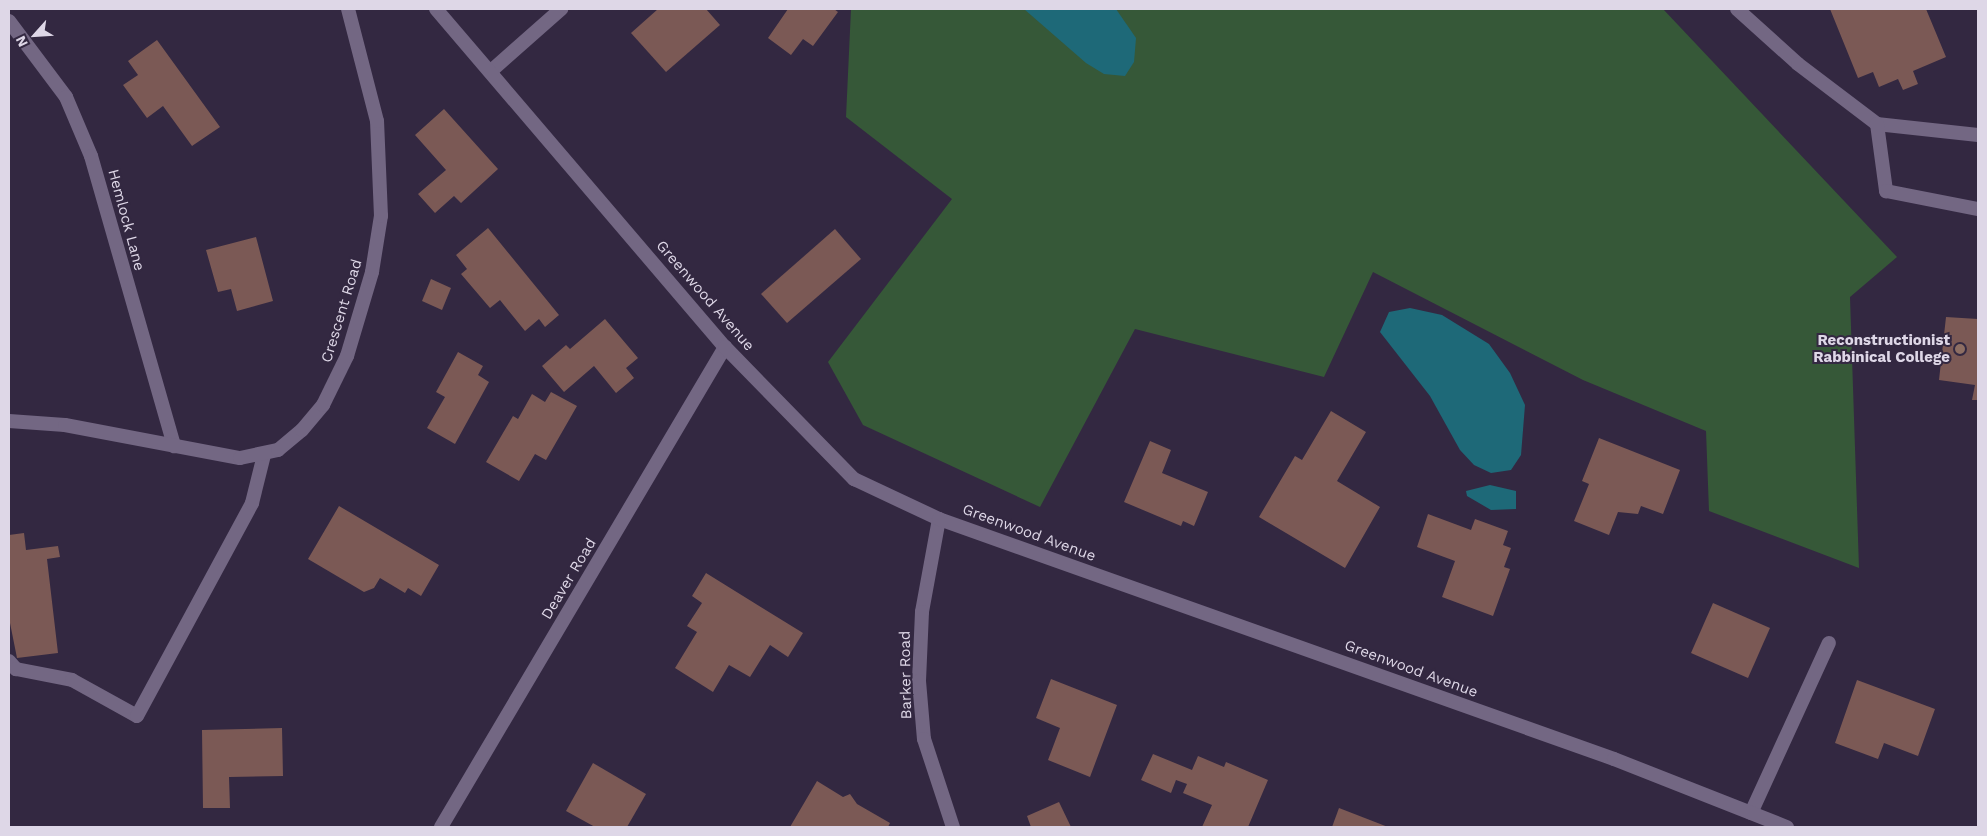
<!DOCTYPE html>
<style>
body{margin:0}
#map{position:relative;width:1987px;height:836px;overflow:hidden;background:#332841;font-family:"Work Sans",sans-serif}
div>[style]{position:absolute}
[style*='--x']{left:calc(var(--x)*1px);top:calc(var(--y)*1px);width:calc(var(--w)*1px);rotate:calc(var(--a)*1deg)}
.green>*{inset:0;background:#365838}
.water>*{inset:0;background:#1e6978}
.building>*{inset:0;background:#7b5955}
.service>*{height:14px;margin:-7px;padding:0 7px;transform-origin:7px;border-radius:7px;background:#736783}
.minor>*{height:14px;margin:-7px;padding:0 7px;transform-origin:7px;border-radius:7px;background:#736783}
.secondary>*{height:14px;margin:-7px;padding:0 7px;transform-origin:7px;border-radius:7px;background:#736783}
.dots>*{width:14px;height:14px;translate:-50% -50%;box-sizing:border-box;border:2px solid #332841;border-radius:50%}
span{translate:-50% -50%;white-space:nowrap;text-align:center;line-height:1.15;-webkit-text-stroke:4px #332841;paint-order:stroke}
.street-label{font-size:15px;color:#ded7e7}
.poi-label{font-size:15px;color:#ded7e7;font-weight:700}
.right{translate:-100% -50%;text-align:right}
.frame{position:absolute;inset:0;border:10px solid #ded7e7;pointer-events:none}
.north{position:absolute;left:10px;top:10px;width:50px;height:50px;-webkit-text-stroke:4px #332841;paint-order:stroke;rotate:244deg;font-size:14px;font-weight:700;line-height:20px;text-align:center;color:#ded7e7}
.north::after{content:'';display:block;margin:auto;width:18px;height:22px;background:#ded7e7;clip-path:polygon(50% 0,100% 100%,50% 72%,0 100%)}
</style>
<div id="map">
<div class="green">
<i style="clip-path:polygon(851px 9px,1663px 9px,1897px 257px,1850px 297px,1859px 568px,1709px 511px,1706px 431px,1583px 380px,1373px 272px,1324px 377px,1135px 329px,1040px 507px,863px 425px,828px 362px,952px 199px,846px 117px)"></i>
</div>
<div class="water">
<i style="clip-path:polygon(1024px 9px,1116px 9px,1136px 38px,1134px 62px,1125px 76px,1104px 74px,1086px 63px)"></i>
<i style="clip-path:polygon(1410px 308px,1442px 315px,1489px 344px,1510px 373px,1525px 405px,1521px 455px,1511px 470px,1491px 473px,1474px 465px,1460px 450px,1430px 396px,1380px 332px,1389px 312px)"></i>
<i style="clip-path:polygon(1490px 485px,1516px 491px,1516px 509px,1491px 510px,1467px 496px,1466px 491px)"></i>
</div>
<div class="building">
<i style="clip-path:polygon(658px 9px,706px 9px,720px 25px,666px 72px,631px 33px)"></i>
<i style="clip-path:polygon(788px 9px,834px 9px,838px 12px,813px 46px,803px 39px,791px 55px,768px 38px)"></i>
<i style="clip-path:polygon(1830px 9px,1926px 9px,1946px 57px,1913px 71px,1918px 84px,1903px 90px,1898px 79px,1879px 87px,1873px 72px,1858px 78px)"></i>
<i style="clip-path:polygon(157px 40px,220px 127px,192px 146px,163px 106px,147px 118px,123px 85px,138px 75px,128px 61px)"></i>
<i style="clip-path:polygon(444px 109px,498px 169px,461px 203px,454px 196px,435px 213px,418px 194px,446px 170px,415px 135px)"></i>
<i style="clip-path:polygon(488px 228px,559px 315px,545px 327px,539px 319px,525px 331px,500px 300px,490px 308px,461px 274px,467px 269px,456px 255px)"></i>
<i style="clip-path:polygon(835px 229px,861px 259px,787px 323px,761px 294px)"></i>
<i style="clip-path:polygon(256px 237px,273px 301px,237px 311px,231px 289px,218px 292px,206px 250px)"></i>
<i style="clip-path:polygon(431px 279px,451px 288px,442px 310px,422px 301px)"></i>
<i style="clip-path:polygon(1946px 317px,1978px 319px,1978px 400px,1972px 400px,1975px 385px,1939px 380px)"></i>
<i style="clip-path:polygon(605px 319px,638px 358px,626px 368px,634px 378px,616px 393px,594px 366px,564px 392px,542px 366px,566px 345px,570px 349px)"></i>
<i style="clip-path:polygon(458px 352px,483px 366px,478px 375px,489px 382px,455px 444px,427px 428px,445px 397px,436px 392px)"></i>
<i style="clip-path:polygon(551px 392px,577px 406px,546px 460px,535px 454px,519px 481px,486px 462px,513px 416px,518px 419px,532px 394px,545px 402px)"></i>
<i style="clip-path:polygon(1331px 411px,1366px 432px,1337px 481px,1380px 507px,1345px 568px,1259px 517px,1295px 456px,1302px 460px)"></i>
<i style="clip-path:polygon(1599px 438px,1680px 470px,1663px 514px,1641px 506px,1638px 514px,1618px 512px,1609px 535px,1574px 521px,1589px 484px,1582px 481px)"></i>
<i style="clip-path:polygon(1150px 441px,1171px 450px,1162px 473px,1208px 492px,1194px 526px,1183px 521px,1181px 526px,1124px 502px)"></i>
<i style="clip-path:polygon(339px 506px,439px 565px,421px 596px,408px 588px,405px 593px,380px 578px,374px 588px,364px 592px,308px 559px)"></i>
<i style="clip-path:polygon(1428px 514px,1471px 530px,1475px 519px,1508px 531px,1503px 545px,1511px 548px,1504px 567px,1510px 569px,1493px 616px,1442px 597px,1455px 561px,1417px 547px)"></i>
<i style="clip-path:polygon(24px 533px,26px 550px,58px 546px,60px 557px,47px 559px,58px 653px,17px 658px,9px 618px,9px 535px)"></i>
<i style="clip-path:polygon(706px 573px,803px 633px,788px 657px,770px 645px,750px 677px,729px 665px,713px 692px,675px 668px,697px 632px,687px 626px,702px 603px,692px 596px)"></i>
<i style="clip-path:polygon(1713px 603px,1770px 628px,1748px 678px,1691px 653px)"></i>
<i style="clip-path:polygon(1051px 679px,1117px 705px,1090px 777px,1048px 760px,1060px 728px,1036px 718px)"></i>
<i style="clip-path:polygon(1857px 680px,1935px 709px,1918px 756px,1884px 743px,1878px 759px,1835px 743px)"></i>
<i style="clip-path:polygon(282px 728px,283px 776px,229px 777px,230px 808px,203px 808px,202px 730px)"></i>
<i style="clip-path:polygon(1153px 754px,1192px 770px,1198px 756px,1224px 767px,1226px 762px,1268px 780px,1248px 827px,1202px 827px,1212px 805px,1183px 793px,1187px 784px,1176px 780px,1171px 793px,1141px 780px)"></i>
<i style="clip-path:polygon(593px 763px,646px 794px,627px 827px,595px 827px,566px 811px)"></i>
<i style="clip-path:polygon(817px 781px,843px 797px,850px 794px,857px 804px,890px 823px,888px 827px,790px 827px)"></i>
<i style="clip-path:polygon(1059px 802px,1071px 827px,1031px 827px,1027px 816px)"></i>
<i style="clip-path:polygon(1339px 808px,1388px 827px,1332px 827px)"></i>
</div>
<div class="service">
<i style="--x:1737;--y:9;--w:82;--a:42"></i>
<i style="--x:1798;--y:64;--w:99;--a:37.2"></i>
<i style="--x:1978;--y:135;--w:102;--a:-173.8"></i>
<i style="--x:1877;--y:124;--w:68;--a:82.3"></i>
<i style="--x:1886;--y:191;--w:94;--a:11.1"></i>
<i style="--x:9;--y:661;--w:11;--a:49"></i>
<i style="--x:16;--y:669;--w:57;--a:11.1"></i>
<i style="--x:72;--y:680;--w:74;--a:29"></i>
<i style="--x:137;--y:716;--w:242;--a:-61.6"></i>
<i style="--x:252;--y:503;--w:49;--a:-76"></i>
<i style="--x:1751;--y:813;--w:187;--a:-65.4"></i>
</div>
<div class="minor">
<i style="--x:9;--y:21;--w:95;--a:53.1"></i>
<i style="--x:66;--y:97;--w:64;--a:67"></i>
<i style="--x:91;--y:156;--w:302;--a:74"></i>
<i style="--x:491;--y:71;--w:94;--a:-41.5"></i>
<i style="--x:9;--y:421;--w:56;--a:4.1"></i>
<i style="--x:65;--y:425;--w:178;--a:10.7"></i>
<i style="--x:240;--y:458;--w:39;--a:-12"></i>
<i style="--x:278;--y:450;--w:31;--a:-40"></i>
<i style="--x:302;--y:430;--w:33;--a:-50"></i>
<i style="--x:323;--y:405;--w:55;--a:-63.9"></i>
<i style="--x:347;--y:356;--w:88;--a:-73.4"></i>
<i style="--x:372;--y:272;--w:57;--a:-80.9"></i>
<i style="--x:381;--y:216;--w:95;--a:-92.4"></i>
<i style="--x:377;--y:121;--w:116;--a:-104.5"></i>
<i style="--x:939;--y:519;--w:95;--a:100.4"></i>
<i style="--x:922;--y:612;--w:69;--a:92.5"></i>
<i style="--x:919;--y:681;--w:58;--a:85.1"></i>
<i style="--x:924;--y:739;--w:93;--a:71.8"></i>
<i style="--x:441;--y:827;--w:558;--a:-59.39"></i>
</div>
<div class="secondary">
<i style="--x:436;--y:9;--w:445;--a:49.5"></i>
<i style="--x:725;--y:347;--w:185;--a:45.7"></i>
<i style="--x:854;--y:479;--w:94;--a:25.2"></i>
<i style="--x:939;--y:519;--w:716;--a:19.57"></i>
<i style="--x:1614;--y:759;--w:186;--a:21.5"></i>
</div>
<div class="dots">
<i style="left:1960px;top:349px;background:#8d6e63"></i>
</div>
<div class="street-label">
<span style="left:126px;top:220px;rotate:75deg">Hemlock Lane</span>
<span style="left:705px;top:296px;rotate:49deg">Greenwood Avenue</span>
<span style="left:342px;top:311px;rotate:-73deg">Crescent Road</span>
<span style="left:1029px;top:533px;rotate:20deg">Greenwood Avenue</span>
<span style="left:569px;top:579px;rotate:-59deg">Deaver Road</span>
<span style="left:1411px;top:669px;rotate:20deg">Greenwood Avenue</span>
<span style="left:906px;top:675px;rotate:-91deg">Barker Road</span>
</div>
<div class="poi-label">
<span class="right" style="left:1950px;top:349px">Reconstructionist<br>Rabbinical College</span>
</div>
<div class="frame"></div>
<div class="north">N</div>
</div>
